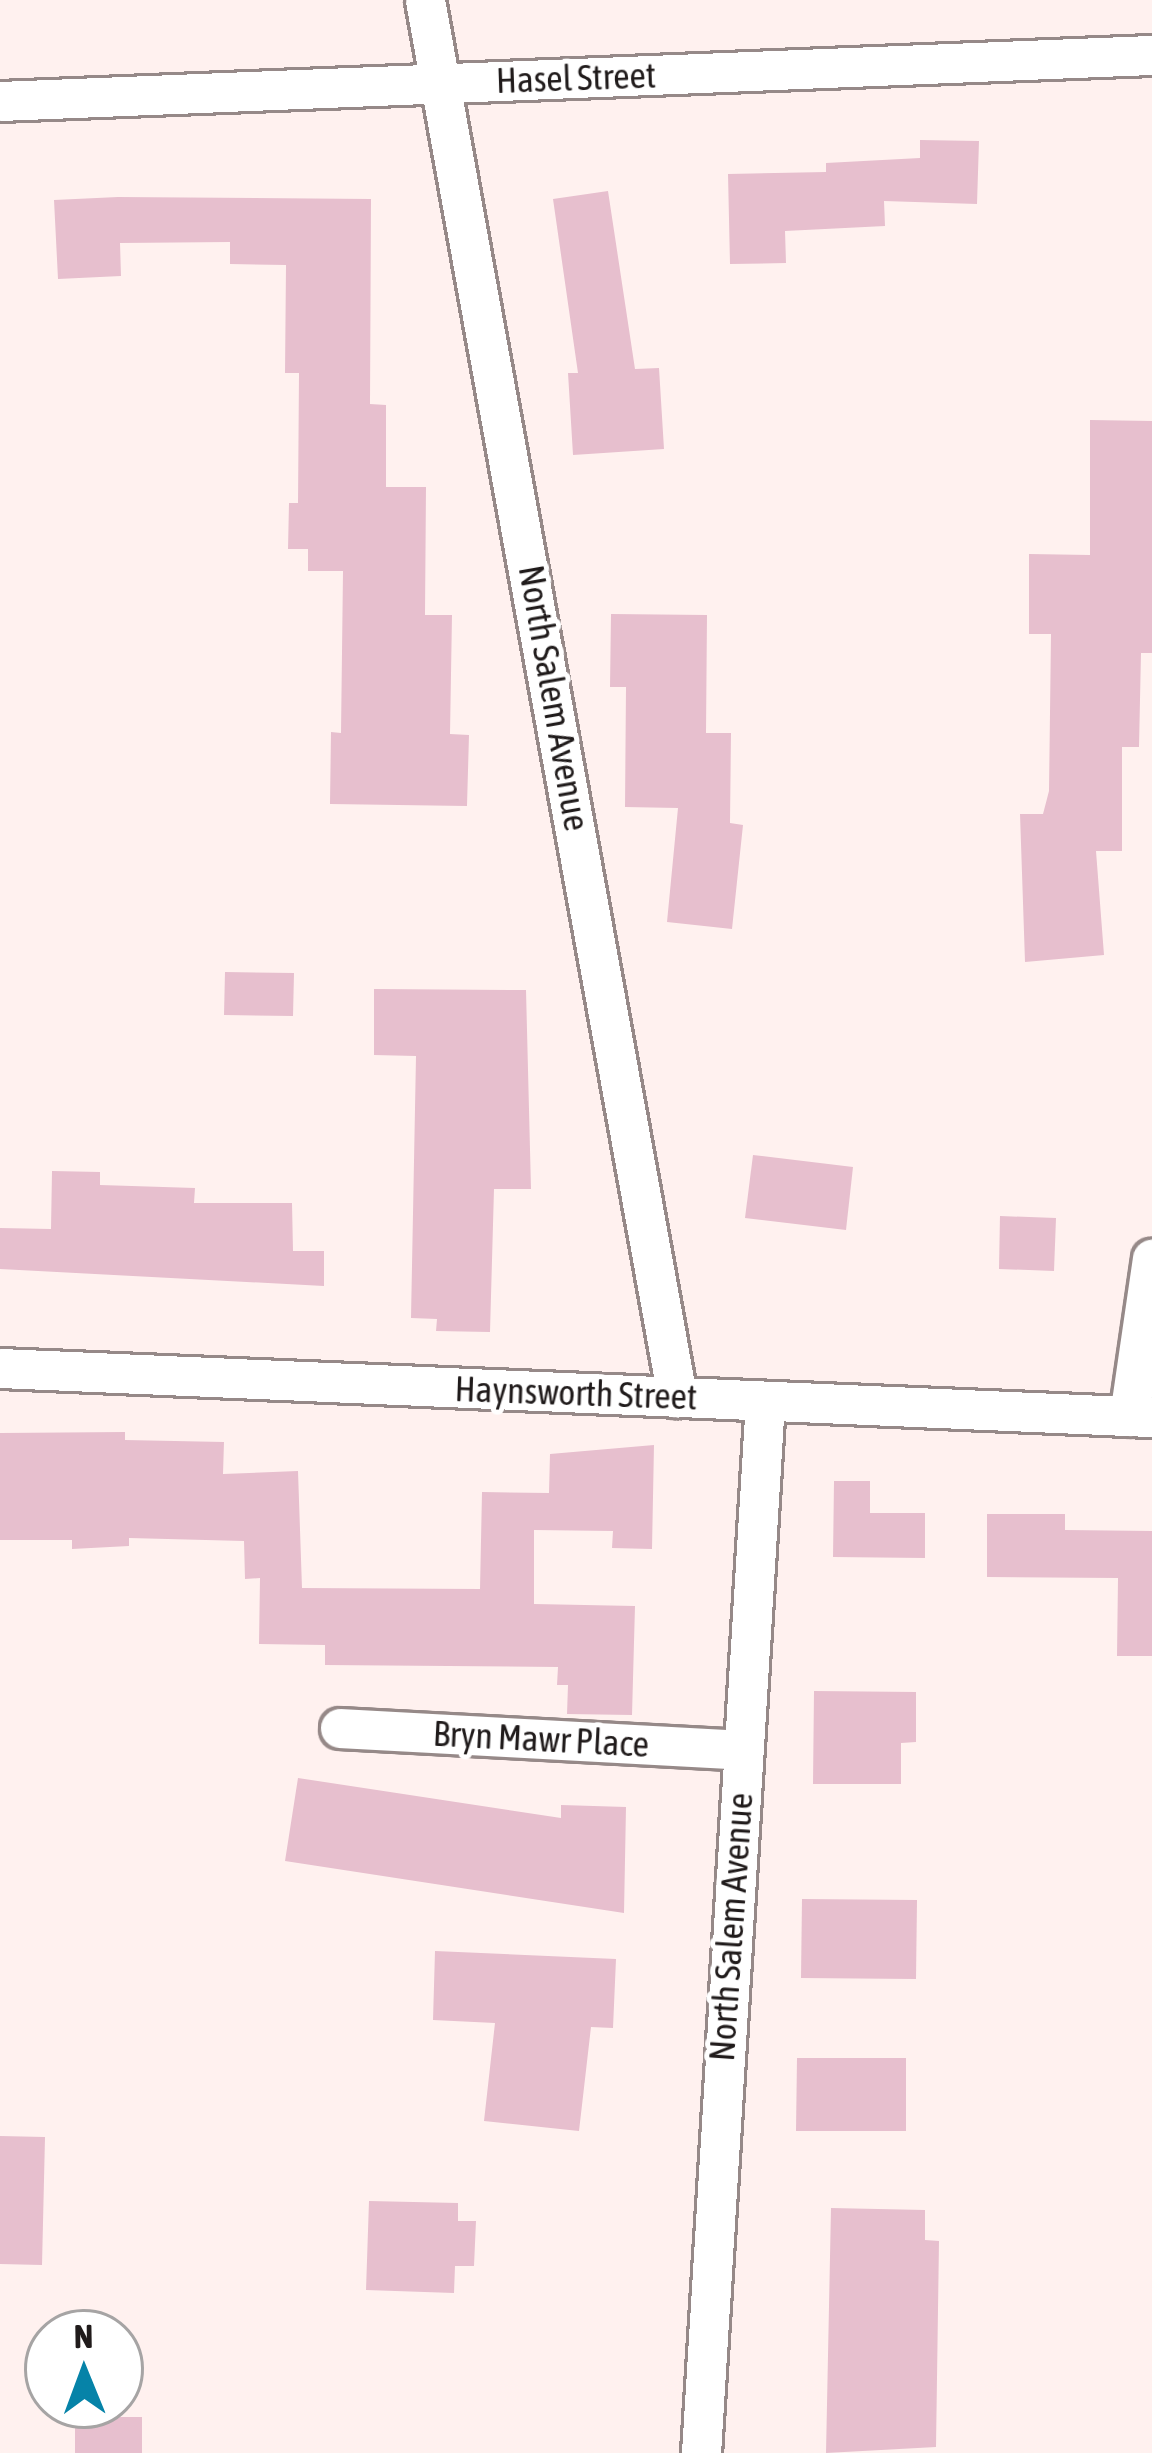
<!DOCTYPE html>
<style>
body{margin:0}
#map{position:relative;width:1152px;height:2453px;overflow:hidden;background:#fff1ef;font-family:"Asap Condensed",sans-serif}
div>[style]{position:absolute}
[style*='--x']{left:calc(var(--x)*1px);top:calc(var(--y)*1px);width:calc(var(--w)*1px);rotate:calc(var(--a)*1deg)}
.building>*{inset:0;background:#e7bfce}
.roads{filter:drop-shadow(3px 0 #968988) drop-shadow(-3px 0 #968988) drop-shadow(0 3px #968988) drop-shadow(0 -3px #968988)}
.minor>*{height:39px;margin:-19.5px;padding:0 19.5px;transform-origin:19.5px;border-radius:19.5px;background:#fff}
span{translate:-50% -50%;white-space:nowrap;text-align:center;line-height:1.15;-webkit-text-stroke:10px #fff;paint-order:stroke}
.street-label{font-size:36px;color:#201b1b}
.north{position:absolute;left:24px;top:2309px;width:120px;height:120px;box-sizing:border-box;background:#fff;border:3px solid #a6a4a4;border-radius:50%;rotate:359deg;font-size:33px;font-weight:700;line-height:48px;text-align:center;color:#201b1b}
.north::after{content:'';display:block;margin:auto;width:42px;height:54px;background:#0683a8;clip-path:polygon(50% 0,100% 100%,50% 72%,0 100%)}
</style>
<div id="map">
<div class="building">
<i style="clip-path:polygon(920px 140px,979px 141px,977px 204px,884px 201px,885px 226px,785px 231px,786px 263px,730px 264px,728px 174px,826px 172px,826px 163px,920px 158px)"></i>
<i style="clip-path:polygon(608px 191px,635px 369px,659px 368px,664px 449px,573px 455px,568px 373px,578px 373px,553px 199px)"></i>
<i style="clip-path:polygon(118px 197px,371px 199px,370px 404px,386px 405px,386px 487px,426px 487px,425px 615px,452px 615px,450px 734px,469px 735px,467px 806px,330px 804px,331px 732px,341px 733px,343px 571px,308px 571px,308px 549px,288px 549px,289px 503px,298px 503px,299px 373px,285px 373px,286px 265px,230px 264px,230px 242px,120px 243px,121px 276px,58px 279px,54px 200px)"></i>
<i style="clip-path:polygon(1090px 420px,1152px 421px,1152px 653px,1141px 653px,1139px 747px,1122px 747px,1122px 851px,1096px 851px,1104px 955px,1025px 962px,1020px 814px,1043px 814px,1049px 791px,1051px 634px,1029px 634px,1029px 554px,1090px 555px)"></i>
<i style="clip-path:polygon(611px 614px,707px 615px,706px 733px,731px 733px,730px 823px,743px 825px,732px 929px,667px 922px,678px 808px,625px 807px,626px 687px,610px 687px)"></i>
<i style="clip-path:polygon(225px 972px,294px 973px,293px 1016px,224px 1015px)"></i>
<i style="clip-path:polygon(374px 989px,526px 990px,531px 1189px,494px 1189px,490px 1332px,436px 1331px,437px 1319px,411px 1318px,416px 1056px,374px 1055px)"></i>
<i style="clip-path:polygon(753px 1155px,853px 1167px,846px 1230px,745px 1218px)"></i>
<i style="clip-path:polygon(52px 1171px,100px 1172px,100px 1185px,195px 1188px,194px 1203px,292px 1203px,293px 1251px,324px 1251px,324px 1286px,0 1269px,0 1228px,51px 1229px)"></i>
<i style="clip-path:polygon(1000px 1216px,1056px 1218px,1054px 1271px,999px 1269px)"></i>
<i style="clip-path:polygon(125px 1432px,125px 1440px,224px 1442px,223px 1474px,298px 1471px,302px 1588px,480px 1589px,482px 1492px,549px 1493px,550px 1454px,654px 1445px,652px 1549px,612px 1548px,613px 1531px,534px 1530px,534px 1604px,635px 1606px,632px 1715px,567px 1714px,568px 1685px,557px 1685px,558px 1667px,325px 1665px,325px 1645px,259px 1644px,260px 1578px,245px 1579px,244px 1541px,129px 1538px,129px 1546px,72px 1549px,72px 1540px,0 1540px,0 1433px)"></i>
<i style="clip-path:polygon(834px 1481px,870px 1481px,870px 1513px,925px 1513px,925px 1558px,833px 1557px)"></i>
<i style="clip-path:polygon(987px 1514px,1065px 1514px,1065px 1530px,1152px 1531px,1152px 1656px,1117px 1656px,1118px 1578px,987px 1577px)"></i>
<i style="clip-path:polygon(814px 1691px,916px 1692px,916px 1742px,901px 1743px,901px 1784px,813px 1784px)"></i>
<i style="clip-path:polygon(298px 1778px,561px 1818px,561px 1805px,626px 1807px,624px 1913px,285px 1861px)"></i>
<i style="clip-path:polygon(802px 1899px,917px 1900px,916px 1979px,801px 1978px)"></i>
<i style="clip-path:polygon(435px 1951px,616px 1959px,613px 2028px,591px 2027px,579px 2131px,484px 2121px,495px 2023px,433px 2020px)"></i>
<i style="clip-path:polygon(797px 2058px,906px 2058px,906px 2131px,796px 2131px)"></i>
<i style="clip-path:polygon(0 2136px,45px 2137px,42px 2265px,0 2264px)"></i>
<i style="clip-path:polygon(369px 2201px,458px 2203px,458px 2221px,476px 2221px,474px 2266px,455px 2266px,454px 2293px,366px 2290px)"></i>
<i style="clip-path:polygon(831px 2208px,925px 2210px,925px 2240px,939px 2241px,936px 2447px,826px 2453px)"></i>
<i style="clip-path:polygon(75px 2417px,142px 2417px,142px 2453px,75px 2453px)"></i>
</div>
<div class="roads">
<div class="minor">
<i style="--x:425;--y:0;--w:1420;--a:79.77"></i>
<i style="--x:0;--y:101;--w:1153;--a:-2.29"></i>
<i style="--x:0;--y:1368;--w:1153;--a:2.44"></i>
<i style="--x:1129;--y:1416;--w:159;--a:-81.7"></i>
<i style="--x:340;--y:1728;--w:403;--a:3.1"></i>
<i style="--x:701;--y:2453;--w:1054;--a:-86.52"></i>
</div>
</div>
<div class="street-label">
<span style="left:576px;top:78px;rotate:-2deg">Hasel Street</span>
<span style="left:554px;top:698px;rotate:80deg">North Salem Avenue</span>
<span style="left:576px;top:1393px;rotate:2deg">Haynsworth Street</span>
<span style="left:541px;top:1739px;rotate:3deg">Bryn Mawr Place</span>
<span style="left:731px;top:1927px;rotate:-86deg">North Salem Avenue</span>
</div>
<div class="north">N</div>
</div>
